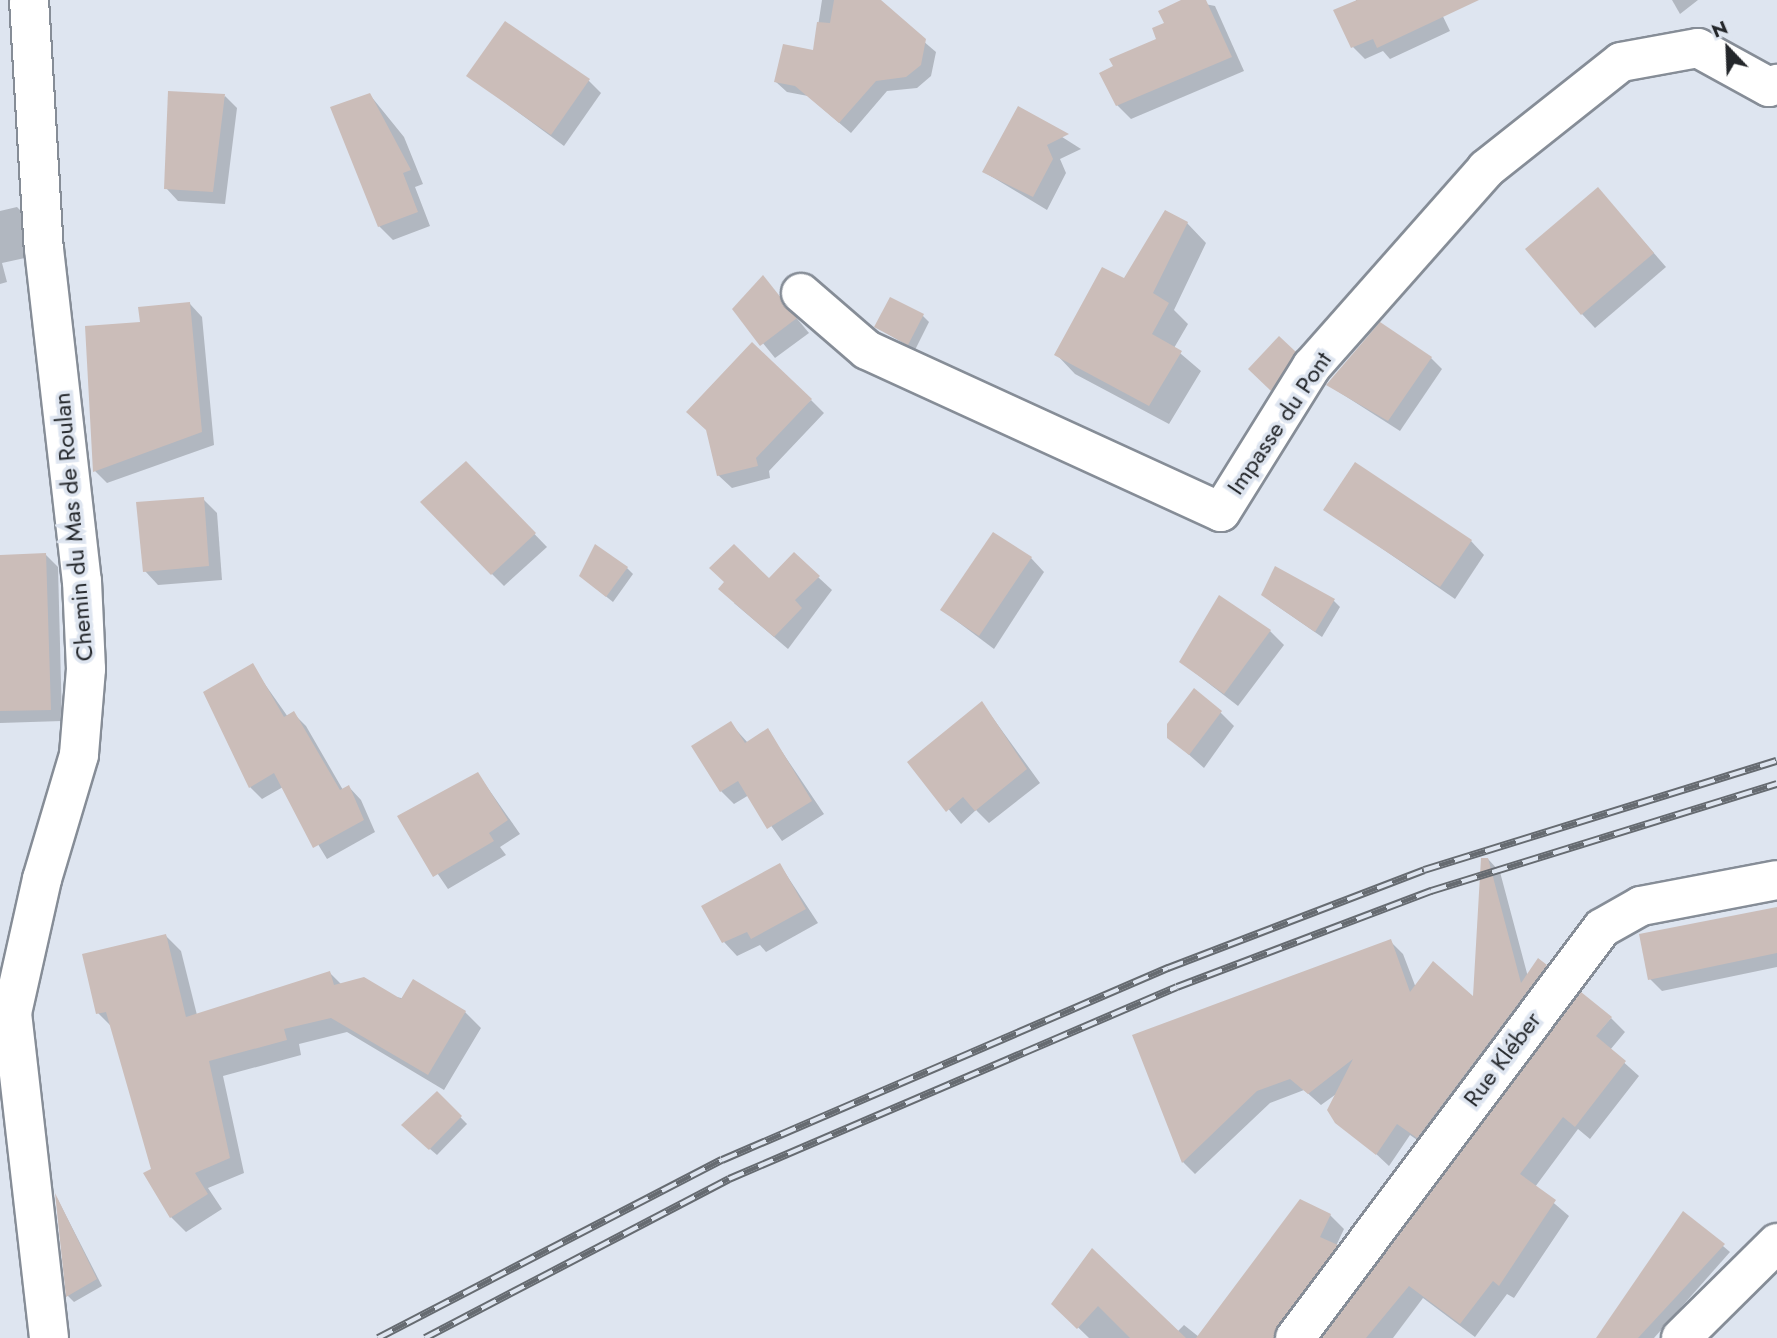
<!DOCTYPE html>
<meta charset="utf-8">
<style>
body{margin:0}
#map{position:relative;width:1777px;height:1338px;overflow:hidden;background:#dee5f0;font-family:Jost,sans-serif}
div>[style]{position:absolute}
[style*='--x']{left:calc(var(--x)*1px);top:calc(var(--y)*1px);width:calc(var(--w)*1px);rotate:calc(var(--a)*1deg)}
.shadow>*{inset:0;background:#0003}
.building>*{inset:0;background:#cbbdb9}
.roads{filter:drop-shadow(2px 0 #868d97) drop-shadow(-2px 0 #868d97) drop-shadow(0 2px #868d97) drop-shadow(0 -2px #868d97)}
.minor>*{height:38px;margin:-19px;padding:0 19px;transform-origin:19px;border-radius:19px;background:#fff}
.rail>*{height:8px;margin-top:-4px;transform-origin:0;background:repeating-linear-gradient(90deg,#dee5f0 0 16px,#666b71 0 32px);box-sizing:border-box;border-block:2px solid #666b71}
span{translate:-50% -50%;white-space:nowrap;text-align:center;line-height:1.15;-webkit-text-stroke:7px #dee5f0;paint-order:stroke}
.street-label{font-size:24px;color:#24272b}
.north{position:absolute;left:1693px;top:14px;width:70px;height:70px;-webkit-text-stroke:5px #dee5f0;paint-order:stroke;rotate:337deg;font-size:19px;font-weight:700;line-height:28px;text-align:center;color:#24272b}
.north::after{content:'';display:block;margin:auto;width:24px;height:32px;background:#24272b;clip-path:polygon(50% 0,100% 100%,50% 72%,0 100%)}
</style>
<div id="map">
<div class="shadow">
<i style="clip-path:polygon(822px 0,875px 0,936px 52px,931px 76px,917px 88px,887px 91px,851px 133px,808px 96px,787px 92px,776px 82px,814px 52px)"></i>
<i style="clip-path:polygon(1185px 0,1215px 6px,1244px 71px,1131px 119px,1117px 105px)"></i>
<i style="clip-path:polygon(1356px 0,1435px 0,1450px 31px,1390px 59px,1383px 51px,1365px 59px,1353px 47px)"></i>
<i style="clip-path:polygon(1672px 0,1698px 0,1680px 14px)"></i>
<i style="clip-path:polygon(469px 76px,589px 81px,601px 93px,564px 146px)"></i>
<i style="clip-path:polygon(370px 95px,404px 137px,423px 184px,415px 187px,430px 226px,393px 240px,379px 226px)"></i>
<i style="clip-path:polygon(225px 96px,237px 108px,225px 204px,178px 201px,166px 188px)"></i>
<i style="clip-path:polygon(1018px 109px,1081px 149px,1060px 159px,1066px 173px,1047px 210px,984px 172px)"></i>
<i style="clip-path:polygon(1598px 189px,1666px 267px,1595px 328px,1582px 314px)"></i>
<i style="clip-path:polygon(17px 207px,30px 220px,34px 256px,2px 263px,7px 282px,0 284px,0 211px)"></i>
<i style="clip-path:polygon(1187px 223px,1206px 243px,1174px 310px,1188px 324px,1174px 348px,1201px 371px,1169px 424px,1075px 374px,1056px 354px)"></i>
<i style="clip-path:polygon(763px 278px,809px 333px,775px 358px,735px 309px)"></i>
<i style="clip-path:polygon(190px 304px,202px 317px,214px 445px,107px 483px,95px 471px,142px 324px)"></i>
<i style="clip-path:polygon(922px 315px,929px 322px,915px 350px,876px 327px)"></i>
<i style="clip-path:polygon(1279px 338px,1301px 359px,1278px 396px,1250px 369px)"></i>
<i style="clip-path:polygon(1431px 358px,1442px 369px,1400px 431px,1328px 385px)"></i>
<i style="clip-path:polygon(811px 400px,824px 413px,769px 471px,770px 478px,732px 488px,718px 475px)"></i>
<i style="clip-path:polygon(466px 463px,547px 547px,504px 586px,492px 574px)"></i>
<i style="clip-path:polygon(203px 499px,217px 513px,222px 580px,158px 585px,145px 571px)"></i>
<i style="clip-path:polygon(1325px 509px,1471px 541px,1484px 555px,1455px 599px)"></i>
<i style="clip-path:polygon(46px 555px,58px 567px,62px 721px,0 723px,0 556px)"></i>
<i style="clip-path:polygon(1031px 558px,1044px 572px,994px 649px,942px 610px)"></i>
<i style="clip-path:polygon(627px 568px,633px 574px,613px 602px,588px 582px)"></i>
<i style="clip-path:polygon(818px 577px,832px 590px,788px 649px,734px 603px,770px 580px)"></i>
<i style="clip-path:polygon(1270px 601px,1334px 601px,1340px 607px,1322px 637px)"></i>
<i style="clip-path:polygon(1270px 631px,1284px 645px,1238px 706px,1181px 662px)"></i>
<i style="clip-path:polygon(252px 666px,288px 717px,294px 714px,306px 726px,343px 790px,349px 787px,361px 800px,375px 832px,327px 859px,283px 787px,262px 799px,250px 787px)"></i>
<i style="clip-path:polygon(982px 703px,1040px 783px,989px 823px,976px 810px,961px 824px,909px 762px)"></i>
<i style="clip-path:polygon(1220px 712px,1234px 726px,1204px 768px,1169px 737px)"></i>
<i style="clip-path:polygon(731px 724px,748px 743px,768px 731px,824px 814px,782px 841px,749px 795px,734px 804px,721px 791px)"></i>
<i style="clip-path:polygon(478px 774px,520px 834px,500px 847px,506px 855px,448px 889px,399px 817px)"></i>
<i style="clip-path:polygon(1488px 859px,1500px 872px,1528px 977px,1546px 966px,1558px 978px,1430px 1149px,1410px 1135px,1389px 1166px,1342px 1122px,1339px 1092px,1321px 1105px,1304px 1090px,1270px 1103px,1195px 1174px,1183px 1162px,1134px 1036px,1390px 941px,1403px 954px,1416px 988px,1475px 1000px)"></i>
<i style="clip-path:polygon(780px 865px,818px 923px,766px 952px,760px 945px,737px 956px,724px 942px)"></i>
<i style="clip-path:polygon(1777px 911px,1777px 967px,1662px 991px,1650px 979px)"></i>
<i style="clip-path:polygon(166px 936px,181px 951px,197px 1015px,330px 973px,342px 985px,465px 1012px,481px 1028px,444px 1090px,347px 1032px,299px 1044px,301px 1055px,223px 1076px,244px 1173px,208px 1188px,222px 1209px,186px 1232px,171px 1217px,113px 1028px,98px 1013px)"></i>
<i style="clip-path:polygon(1611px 1018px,1625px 1032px,1610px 1050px,1639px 1076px,1590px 1139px,1578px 1129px,1535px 1187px,1569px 1216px,1514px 1298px,1507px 1294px,1475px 1337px,1423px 1298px,1393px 1338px,1323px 1338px)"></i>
<i style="clip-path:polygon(437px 1093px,467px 1124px,437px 1155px,409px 1131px)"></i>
<i style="clip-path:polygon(57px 1198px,102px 1286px,74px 1302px,68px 1296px)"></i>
<i style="clip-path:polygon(1684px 1213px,1730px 1252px,1654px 1338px,1608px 1338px)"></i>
<i style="clip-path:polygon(1330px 1215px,1344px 1229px,1336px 1246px,1350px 1260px,1295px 1338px,1089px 1338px,1053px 1303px,1092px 1251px,1177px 1332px,1184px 1325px,1199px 1337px)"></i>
</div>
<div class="building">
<i style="clip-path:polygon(834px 0,881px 0,926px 39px,921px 65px,906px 77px,876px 81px,839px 123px,795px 86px,774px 82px,783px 44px,813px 50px,817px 22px,830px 23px)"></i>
<i style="clip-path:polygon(1181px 0,1206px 0,1232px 57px,1116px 106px,1099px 73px,1113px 66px,1109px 59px,1156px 39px,1152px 28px,1164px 23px,1158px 11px)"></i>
<i style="clip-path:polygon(1357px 0,1479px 0,1377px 48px,1373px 39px,1351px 48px,1333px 10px)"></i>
<i style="clip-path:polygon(505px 21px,590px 79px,551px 135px,466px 76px)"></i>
<i style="clip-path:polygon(168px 91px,225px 94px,213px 192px,164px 189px)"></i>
<i style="clip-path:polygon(370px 93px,411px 170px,403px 173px,418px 212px,378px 227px,330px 107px)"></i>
<i style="clip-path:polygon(1018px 106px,1069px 134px,1047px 145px,1053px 159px,1033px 197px,982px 172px)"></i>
<i style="clip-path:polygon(1598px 187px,1654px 253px,1581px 315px,1525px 249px)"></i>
<i style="clip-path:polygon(1165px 210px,1188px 222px,1153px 293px,1169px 303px,1152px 334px,1182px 351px,1149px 406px,1054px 355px,1102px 267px,1124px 278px)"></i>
<i style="clip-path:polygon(763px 275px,797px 318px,760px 346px,732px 309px)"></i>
<i style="clip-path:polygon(890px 297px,924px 314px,908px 345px,874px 327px)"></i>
<i style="clip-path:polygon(190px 302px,202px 432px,93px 472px,85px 326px,140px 322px,138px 307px)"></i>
<i style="clip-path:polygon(1380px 322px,1432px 357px,1388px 421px,1326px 385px)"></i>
<i style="clip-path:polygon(1279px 336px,1296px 352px,1271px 391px,1248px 369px)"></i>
<i style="clip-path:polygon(752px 342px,812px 399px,756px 458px,758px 466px,717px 476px,706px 430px,686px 412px)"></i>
<i style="clip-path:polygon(466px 461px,536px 533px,491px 575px,420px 502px)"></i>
<i style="clip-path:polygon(1355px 462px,1472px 540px,1440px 587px,1323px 510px)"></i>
<i style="clip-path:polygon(204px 497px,209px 566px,143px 572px,136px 502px)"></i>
<i style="clip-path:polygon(993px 532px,1032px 557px,979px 636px,940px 610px)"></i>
<i style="clip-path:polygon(595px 544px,628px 567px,606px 597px,579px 576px)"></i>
<i style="clip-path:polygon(734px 544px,769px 578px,794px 552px,820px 576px,795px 600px,802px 608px,774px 637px,718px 589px,724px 582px,709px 568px)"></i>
<i style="clip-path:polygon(46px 553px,51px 710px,0 711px,0 555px)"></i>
<i style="clip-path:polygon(1275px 566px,1335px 599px,1315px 632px,1261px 595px)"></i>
<i style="clip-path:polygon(1219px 595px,1271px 630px,1224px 694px,1179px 662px)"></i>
<i style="clip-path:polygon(253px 663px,284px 717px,294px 711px,340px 790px,349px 785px,364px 820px,313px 848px,274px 773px,249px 788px,203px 692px)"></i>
<i style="clip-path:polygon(1194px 688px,1222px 711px,1189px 755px,1167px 738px,1167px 724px)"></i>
<i style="clip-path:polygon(982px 701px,1027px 769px,975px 811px,963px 797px,946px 812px,907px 762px)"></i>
<i style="clip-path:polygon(731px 721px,745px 743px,768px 728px,812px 801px,767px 829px,738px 781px,720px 792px,691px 746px)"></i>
<i style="clip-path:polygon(478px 772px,508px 820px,489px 833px,494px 841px,433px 877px,397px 816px)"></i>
<i style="clip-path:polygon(1481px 858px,1488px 858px,1521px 983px,1538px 958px,1547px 965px,1417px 1138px,1397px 1124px,1376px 1155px,1335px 1123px,1327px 1110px,1353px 1059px,1308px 1094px,1290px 1079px,1257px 1091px,1182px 1163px,1132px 1035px,1391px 939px,1410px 992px,1433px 961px,1473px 996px)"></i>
<i style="clip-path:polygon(780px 863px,806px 909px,751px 939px,747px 932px,722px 943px,701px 906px)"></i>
<i style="clip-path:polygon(1777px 907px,1777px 953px,1648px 980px,1639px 934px)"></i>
<i style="clip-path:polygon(166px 934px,186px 1017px,330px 971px,334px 985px,364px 977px,401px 999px,413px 979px,466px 1011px,428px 1075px,331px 1018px,284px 1029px,287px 1040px,209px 1061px,230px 1158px,195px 1173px,208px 1194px,170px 1218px,143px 1173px,151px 1169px,106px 1012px,96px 1014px,82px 954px)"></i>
<i style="clip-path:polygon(1581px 992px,1612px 1017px,1596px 1036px,1626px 1061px,1575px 1127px,1563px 1117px,1520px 1174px,1556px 1200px,1499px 1286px,1493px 1281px,1460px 1324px,1409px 1286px,1366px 1338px,1322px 1338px)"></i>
<i style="clip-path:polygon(437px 1091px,462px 1116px,429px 1150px,401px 1125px)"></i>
<i style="clip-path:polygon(55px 1193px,97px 1279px,66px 1297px)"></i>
<i style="clip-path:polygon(1300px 1199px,1331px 1214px,1320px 1237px,1338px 1245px,1274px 1338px,1196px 1338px)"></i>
<i style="clip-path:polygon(1683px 1211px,1725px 1244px,1638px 1338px,1596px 1338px)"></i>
<i style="clip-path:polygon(1092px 1248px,1186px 1338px,1130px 1338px,1098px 1306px,1077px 1329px,1051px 1304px)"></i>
</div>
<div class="roads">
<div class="minor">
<i style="--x:29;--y:0;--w:249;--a:86.6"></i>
<i style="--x:44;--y:249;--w:334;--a:83.5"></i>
<i style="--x:82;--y:581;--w:88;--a:87.4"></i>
<i style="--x:86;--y:669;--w:86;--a:94.7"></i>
<i style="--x:79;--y:755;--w:129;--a:106.6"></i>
<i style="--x:42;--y:879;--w:137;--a:102.6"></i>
<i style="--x:12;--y:1013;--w:327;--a:83.5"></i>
<i style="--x:801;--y:293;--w:87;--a:40.8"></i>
<i style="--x:867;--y:350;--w:389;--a:24.6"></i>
<i style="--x:1221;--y:512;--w:172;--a:-58.1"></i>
<i style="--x:1312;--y:366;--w:263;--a:-48.5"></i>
<i style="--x:1486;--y:169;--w:172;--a:-38.4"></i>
<i style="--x:1621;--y:62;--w:78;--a:-10.3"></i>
<i style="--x:1698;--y:48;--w:81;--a:28.8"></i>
<i style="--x:1769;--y:87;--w:9;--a:-21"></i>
<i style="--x:1295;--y:1338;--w:512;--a:-53.17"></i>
<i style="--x:1602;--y:928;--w:45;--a:-29.4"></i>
<i style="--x:1641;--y:906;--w:138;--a:-10.8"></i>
<i style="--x:1681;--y:1338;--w:135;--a:-44.7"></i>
</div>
</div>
<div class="rail">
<i style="--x:378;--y:1338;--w:387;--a:-27.4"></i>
<i style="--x:722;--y:1160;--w:486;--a:-23.3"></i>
<i style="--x:1168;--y:968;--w:274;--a:-20.9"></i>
<i style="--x:1424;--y:870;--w:369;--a:-17.2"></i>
<i style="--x:425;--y:1338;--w:343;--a:-27.6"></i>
<i style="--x:729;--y:1179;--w:487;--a:-23.2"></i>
<i style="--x:1177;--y:987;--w:272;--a:-20.7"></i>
<i style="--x:1431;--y:891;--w:362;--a:-17.2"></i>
</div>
<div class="street-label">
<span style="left:1279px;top:423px;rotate:-56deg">Impasse du Pont</span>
<span style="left:73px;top:527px;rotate:-95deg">Chemin du Mas de Roulan</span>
<span style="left:1502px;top:1059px;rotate:-53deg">Rue Kléber</span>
</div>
<div class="north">N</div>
</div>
